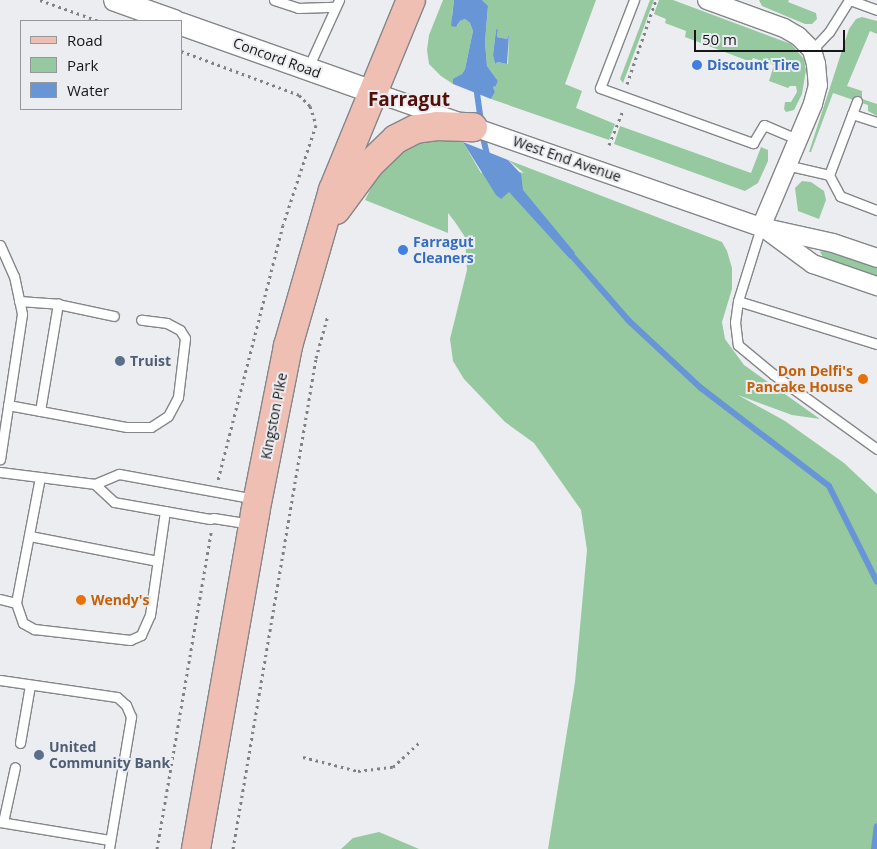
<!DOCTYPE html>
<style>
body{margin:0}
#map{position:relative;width:877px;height:849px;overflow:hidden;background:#ebedf1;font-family:"Open Sans",sans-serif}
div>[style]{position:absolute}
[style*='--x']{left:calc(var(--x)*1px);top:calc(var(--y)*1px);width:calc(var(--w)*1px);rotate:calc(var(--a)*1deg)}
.green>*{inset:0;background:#96c9a0}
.water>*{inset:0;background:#6795d6}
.stream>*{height:6px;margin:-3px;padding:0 3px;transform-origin:3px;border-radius:3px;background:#6795d6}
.path>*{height:3px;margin-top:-1.5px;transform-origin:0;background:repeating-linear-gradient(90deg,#808184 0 2.5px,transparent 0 6.5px)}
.roads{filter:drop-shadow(1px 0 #848689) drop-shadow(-1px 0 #848689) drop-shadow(0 1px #848689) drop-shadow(0 -1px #848689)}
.service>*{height:9px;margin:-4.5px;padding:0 4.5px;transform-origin:4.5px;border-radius:4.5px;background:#fff}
.minor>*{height:18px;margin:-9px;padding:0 9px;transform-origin:9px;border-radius:9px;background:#fff}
.tertiary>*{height:22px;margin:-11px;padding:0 11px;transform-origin:11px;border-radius:11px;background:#fff}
.primary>*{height:28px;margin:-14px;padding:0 14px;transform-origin:14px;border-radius:14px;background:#f0bfb4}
.dots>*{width:14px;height:14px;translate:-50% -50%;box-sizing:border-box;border:2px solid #ebedf1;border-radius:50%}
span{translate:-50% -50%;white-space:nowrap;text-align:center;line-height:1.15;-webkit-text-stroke:4px #ebedf1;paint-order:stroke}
.street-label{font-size:14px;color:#161618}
.shop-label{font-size:14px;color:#366cbe;font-weight:700}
.left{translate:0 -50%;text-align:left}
.service-label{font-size:14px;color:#4e5e75;font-weight:700}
.food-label{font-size:14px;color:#c56008;font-weight:700}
.right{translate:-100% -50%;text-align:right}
.district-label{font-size:19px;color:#530f09;font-weight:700}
.legend{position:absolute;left:20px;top:20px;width:162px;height:90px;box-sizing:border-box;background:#ebedf1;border:1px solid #96979a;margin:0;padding:6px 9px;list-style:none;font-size:15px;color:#161618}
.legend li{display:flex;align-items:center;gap:10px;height:25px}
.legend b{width:25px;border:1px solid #96979a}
.scale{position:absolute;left:694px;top:30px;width:151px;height:22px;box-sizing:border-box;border:2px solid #161618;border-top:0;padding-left:6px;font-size:15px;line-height:18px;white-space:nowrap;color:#161618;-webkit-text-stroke:4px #ebedf1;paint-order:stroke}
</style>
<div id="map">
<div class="green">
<i style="clip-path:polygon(443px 0,454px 0,452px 15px,457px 26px,460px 21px,465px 19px,470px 23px,473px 31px,465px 69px,462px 74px,454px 79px,453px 84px,441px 76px,429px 64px,427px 50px,429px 35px)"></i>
<i style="clip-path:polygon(evenodd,482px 0,596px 0,565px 84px,582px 91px,576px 108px,615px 124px,609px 140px,491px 99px,495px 92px,493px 87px,496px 86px,498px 81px,487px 66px,485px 42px,488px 7px,482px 0,496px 30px,498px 30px,497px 37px,507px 39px,509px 34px,508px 64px,498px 62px,495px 64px,493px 55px,496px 30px)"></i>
<i style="clip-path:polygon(650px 0,654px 0,623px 83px,620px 79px)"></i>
<i style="clip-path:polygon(659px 0,673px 0,791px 44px,804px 59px,806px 70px,802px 94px,794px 110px,786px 112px,784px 109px,785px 102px,791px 102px,797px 92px,796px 86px,790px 86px,788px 88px,769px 81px,774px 65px,753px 58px,751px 62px,685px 37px,686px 31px,665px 23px,666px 19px,654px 14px)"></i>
<i style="clip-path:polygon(759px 0,789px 0,788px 2px,816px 13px,817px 19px,812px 24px,805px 24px,762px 6px)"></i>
<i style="clip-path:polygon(862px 17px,877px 21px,877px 34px,870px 31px,847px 86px,862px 91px,862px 99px,877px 104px,877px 116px,868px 111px,868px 105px,833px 93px,811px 152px,809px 152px,849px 29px,856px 19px)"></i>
<i style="clip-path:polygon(620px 126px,751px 173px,761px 147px,768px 150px,768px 161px,758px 183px,745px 191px,614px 144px)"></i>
<i style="clip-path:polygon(441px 137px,463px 142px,481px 173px,509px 170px,524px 173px,508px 160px,722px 242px,727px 251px,732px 268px,732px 289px,722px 322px,725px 339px,744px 365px,820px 419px,792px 415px,738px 395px,785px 421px,844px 463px,877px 494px,877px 849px,548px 849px,575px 682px,587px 550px,581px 510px,534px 443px,505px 422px,464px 379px,453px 361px,450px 339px,467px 270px,465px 237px,455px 222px,448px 213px,448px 233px,365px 200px,384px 162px,411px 142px)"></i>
<i style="clip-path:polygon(802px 181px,811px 182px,824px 191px,826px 200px,819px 219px,798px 211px,795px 188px)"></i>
<i style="clip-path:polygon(828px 249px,877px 267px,877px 279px,823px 257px,820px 252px)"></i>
<i style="clip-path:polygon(379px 832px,419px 849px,341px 849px,353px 838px)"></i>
</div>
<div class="water">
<i style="clip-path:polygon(454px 0,482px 0,488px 6px,485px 42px,487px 66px,498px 81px,496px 86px,493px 87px,495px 92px,491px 99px,453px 84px,453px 79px,462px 74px,465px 69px,473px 31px,470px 23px,465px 19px,460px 21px,456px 27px,451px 26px)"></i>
<i style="clip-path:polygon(498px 29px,497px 37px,507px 39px,509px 34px,507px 64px,498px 62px,495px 64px,493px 55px,496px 30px)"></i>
<i style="clip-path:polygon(463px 142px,508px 160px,521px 174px,523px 190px,575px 253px,570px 259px,509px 192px,501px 199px,496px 195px)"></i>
</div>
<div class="stream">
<i style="--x:476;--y:86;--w:37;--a:82"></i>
<i style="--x:482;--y:133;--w:27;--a:77"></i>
<i style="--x:567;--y:250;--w:93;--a:48.9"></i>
<i style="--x:628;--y:320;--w:100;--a:43"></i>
<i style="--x:701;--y:388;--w:161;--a:37.4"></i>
<i style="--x:829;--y:486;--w:107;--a:63.4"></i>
<i style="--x:874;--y:849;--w:23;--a:-83"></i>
</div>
<div class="path">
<i style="--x:40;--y:0;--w:63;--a:19.6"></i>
<i style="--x:181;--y:51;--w:126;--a:20.4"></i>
<i style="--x:299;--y:95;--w:16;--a:45"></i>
<i style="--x:310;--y:106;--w:20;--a:72"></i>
<i style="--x:316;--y:125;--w:105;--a:108.3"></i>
<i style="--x:283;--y:225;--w:263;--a:104.3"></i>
<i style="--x:627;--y:84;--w:89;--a:-71"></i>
<i style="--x:609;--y:145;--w:38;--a:-68"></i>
<i style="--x:303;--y:757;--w:57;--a:14.3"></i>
<i style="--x:358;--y:771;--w:35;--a:-7"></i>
<i style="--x:393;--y:767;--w:37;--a:-43"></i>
<i style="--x:157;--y:849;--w:321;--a:-80.3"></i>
<i style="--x:233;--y:849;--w:498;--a:-80.4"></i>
<i style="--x:316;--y:358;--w:45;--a:-74.4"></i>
</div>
<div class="roads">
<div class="service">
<i style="--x:274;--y:0;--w:25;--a:18"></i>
<i style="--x:298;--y:8;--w:37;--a:-2"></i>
<i style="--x:634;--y:0;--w:94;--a:111.1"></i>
<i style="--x:600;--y:88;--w:163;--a:19.8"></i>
<i style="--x:753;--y:143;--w:21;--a:-59"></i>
<i style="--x:764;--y:125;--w:36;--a:23"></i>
<i style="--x:850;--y:0;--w:29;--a:20"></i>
<i style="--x:812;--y:50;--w:25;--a:-47"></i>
<i style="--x:829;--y:32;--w:38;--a:-58"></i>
<i style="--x:308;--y:68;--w:75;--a:-65.5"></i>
<i style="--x:857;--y:101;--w:79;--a:110.7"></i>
<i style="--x:829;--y:175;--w:24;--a:62"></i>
<i style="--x:840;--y:196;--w:40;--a:21"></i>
<i style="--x:852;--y:114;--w:26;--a:18"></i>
<i style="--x:786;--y:165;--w:44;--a:13.1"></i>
<i style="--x:761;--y:227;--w:77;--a:107.3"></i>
<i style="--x:738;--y:301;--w:21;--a:98"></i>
<i style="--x:735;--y:322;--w:23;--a:83"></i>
<i style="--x:738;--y:345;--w:45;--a:39.6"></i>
<i style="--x:773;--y:374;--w:128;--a:35.8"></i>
<i style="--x:0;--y:245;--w:34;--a:66"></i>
<i style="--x:14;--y:276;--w:39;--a:78"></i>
<i style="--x:22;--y:314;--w:147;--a:98.6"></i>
<i style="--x:19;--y:301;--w:39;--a:4"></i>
<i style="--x:58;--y:304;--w:57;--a:12.1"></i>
<i style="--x:738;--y:301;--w:145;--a:17.2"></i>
<i style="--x:8;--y:405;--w:121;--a:10.5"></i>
<i style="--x:127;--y:427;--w:24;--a:0"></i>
<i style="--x:151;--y:427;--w:20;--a:-33"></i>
<i style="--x:168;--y:416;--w:21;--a:-62"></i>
<i style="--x:178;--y:397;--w:59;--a:-83.2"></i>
<i style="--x:185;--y:338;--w:9;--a:-122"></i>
<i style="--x:180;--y:330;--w:15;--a:-152"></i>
<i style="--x:167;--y:323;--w:26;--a:-173"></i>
<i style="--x:40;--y:411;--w:109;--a:-80.5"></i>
<i style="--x:0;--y:472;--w:96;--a:7.2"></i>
<i style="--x:40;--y:477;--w:128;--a:100.8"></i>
<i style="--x:16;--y:603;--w:21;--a:71"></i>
<i style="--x:23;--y:623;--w:13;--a:29"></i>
<i style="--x:34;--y:629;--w:97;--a:6.5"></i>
<i style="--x:130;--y:640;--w:12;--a:-24"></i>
<i style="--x:141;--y:635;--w:22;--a:-66"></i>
<i style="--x:150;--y:615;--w:105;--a:-81.8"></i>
<i style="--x:251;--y:524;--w:38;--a:-171"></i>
<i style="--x:213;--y:518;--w:3;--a:162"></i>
<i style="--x:210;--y:519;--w:97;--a:-170"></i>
<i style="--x:114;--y:502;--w:26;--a:-137"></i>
<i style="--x:95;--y:484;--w:26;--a:-23"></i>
<i style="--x:119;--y:474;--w:138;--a:10.4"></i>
<i style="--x:30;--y:536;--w:130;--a:11.1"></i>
<i style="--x:0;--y:599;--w:16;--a:14"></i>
<i style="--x:0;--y:680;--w:118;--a:8.3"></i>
<i style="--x:117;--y:697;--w:12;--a:42"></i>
<i style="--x:126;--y:705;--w:13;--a:67"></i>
<i style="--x:131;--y:717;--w:134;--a:99.5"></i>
<i style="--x:20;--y:743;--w:59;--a:-80.2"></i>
<i style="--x:0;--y:822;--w:111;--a:9.3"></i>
<i style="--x:3;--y:822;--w:56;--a:-77.7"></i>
</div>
<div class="minor">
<i style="--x:707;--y:0;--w:82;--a:20"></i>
<i style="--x:784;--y:28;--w:16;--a:30"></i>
<i style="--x:798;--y:36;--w:20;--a:45"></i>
<i style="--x:812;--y:50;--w:15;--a:74"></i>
<i style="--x:816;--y:64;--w:21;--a:85"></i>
<i style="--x:818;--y:85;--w:20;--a:105"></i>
<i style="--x:813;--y:104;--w:134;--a:112.9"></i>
<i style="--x:373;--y:92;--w:411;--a:19.2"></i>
<i style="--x:761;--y:227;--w:74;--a:12.5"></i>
<i style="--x:833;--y:243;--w:46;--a:18.8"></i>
<i style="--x:768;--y:231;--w:56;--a:36.3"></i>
<i style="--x:813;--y:264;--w:68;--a:19"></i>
</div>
<div class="tertiary">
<i style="--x:115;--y:0;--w:63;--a:19.6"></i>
<i style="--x:181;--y:24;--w:204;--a:19.5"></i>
</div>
<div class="primary">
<i style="--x:336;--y:210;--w:56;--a:-53.7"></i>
<i style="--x:369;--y:165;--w:37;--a:-44"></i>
<i style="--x:396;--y:139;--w:22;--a:-27"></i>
<i style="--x:416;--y:129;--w:21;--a:-8"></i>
<i style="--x:437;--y:126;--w:36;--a:2"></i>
<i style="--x:196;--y:849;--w:341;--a:-80"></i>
<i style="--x:255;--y:513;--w:170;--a:-78.8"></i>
<i style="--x:288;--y:346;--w:162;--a:-73.9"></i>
<i style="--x:333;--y:190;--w:205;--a:-67.7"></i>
</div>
</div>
<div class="dots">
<i style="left:697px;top:65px;background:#3f7fe0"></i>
<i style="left:403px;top:250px;background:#3f7fe0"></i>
<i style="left:120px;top:361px;background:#5c6f8a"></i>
<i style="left:863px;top:379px;background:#e8710a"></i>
<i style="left:81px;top:600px;background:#e8710a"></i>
<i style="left:39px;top:755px;background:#5c6f8a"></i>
</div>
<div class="street-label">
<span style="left:277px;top:58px;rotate:20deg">Concord Road</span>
<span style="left:567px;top:159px;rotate:19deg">West End Avenue</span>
<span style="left:274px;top:416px;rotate:-79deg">Kingston Pike</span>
</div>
<div class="shop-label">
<span class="left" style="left:707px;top:65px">Discount Tire</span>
<span class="left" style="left:413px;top:250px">Farragut<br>Cleaners</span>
</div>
<div class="service-label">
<span class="left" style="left:130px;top:361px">Truist</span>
<span class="left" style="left:49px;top:755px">United<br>Community Bank</span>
</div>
<div class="food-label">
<span class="right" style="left:853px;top:379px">Don Delfi's<br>Pancake House</span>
<span class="left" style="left:91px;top:600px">Wendy's</span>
</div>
<div class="district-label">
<span style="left:409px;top:100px">Farragut</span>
</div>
<ul class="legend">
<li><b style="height:6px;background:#f0bfb4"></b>Road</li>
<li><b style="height:14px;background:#96c9a0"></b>Park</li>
<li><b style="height:14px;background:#6795d6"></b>Water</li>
</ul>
<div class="scale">50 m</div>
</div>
